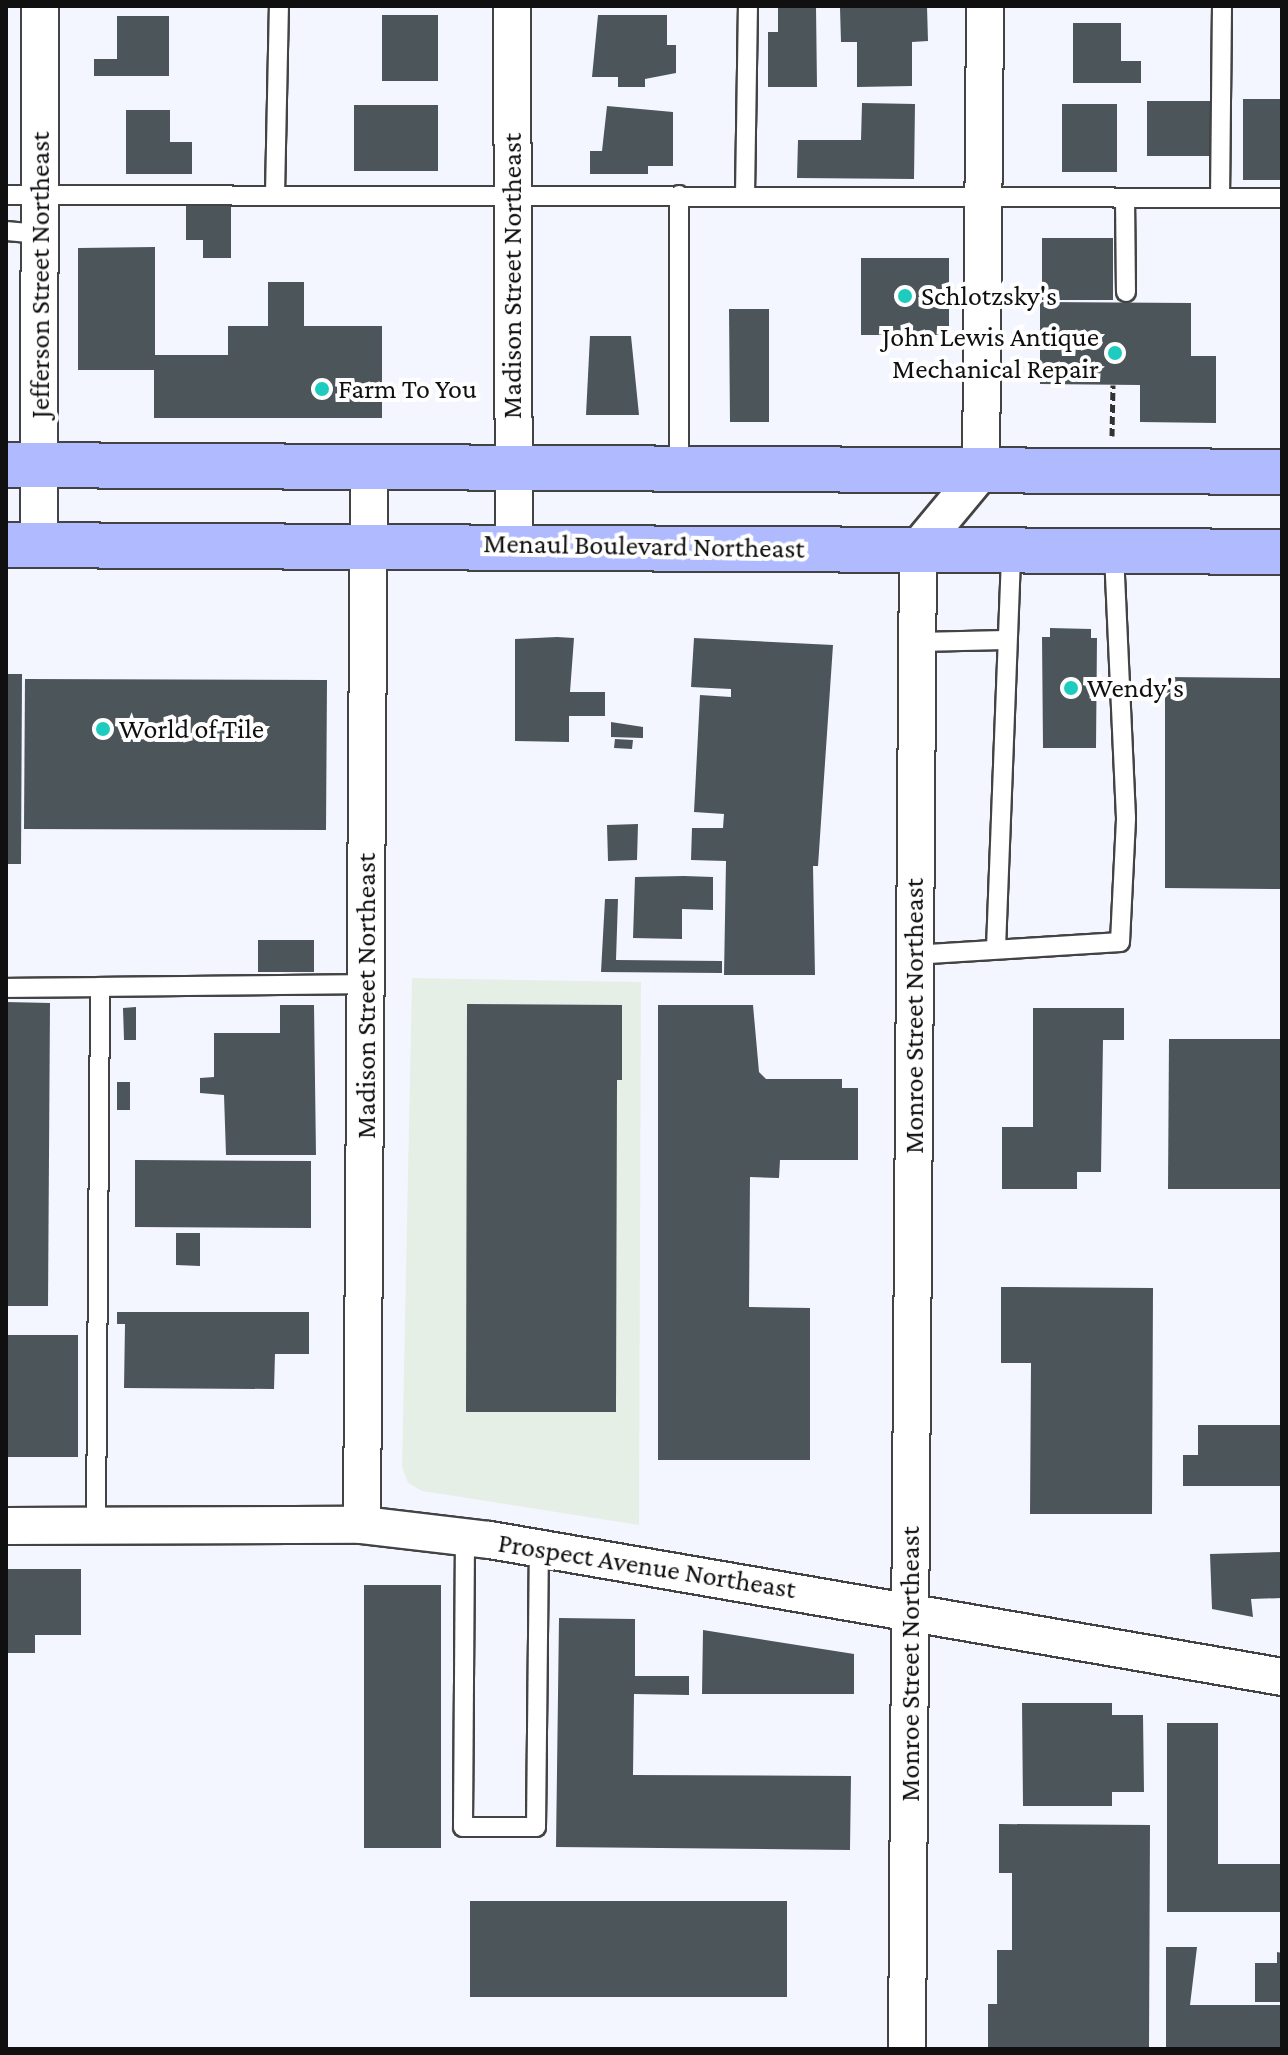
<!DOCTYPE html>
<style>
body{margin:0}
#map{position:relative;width:1288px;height:2055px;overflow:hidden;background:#f4f6ff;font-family:"Crimson Pro",serif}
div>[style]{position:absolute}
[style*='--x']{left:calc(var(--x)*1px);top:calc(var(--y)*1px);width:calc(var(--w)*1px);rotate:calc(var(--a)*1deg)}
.industrial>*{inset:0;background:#e6efe5}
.building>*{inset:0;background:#4c555a}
.path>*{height:5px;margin-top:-2.5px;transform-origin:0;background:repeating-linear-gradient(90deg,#323232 0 8px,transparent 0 12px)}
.roads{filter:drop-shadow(2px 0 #434343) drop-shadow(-2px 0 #434343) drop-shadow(0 2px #434343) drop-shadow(0 -2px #434343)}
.lane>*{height:18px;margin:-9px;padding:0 9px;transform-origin:9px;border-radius:9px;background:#fff}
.street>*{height:36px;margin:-18px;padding:0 18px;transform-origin:18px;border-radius:18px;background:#fff}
.secondary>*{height:44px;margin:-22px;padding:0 22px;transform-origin:22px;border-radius:22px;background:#afbaff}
.dots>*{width:22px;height:22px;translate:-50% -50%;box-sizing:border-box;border:4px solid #fff;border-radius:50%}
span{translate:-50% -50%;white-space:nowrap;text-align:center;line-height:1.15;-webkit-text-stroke:8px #fff;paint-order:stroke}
.street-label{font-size:28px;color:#101010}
.poi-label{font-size:28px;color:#101010}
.left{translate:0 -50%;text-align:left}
.right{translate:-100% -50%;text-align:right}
.frame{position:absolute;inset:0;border:8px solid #101010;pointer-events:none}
</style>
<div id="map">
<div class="industrial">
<i style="clip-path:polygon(412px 978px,641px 982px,639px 1525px,422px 1491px,408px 1483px,402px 1467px)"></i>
</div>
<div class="building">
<i style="clip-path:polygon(778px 6px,816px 6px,817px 87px,768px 87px,768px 32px,778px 32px)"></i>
<i style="clip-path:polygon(927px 6px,928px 41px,912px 42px,912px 86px,857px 87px,857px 42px,841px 42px,840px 8px)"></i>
<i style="clip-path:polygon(382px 15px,438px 15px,438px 81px,382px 81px)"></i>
<i style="clip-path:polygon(598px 15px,667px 15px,667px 45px,676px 45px,676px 73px,645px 79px,645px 87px,618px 87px,618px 77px,592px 77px)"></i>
<i style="clip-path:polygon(117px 16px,169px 16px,169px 76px,94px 76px,94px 59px,117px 59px)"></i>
<i style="clip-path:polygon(1073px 23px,1121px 23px,1121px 61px,1141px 61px,1141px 83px,1073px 83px)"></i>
<i style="clip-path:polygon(1243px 99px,1282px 99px,1282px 180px,1243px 180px)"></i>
<i style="clip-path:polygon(1147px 101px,1210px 101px,1210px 156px,1147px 156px)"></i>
<i style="clip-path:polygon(862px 103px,915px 104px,914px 179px,797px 178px,798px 140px,861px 140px)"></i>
<i style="clip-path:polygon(1062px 104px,1117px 104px,1117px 172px,1062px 172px)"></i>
<i style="clip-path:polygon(354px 105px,438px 105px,438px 171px,354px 171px)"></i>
<i style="clip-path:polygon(607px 106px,673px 112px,673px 166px,648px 166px,648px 174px,590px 174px,590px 151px,602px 151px)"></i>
<i style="clip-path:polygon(126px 110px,170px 110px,170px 142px,192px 142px,192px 174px,126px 174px)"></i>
<i style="clip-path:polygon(186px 204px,231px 204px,231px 258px,203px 258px,203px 240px,186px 240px)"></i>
<i style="clip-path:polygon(1042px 238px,1113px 238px,1113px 300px,1042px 300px)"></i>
<i style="clip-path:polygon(155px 247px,155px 355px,228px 355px,228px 326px,268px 326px,268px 282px,304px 282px,304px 326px,382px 326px,382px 418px,154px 418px,154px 370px,78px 370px,78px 248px)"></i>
<i style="clip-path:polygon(861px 258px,949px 258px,949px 335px,861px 335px)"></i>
<i style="clip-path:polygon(1040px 302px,1191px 303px,1191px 356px,1216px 356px,1216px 423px,1140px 422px,1140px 385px,1040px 384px)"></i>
<i style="clip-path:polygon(729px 309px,769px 309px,769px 422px,730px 422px)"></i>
<i style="clip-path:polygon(590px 336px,631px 336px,639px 415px,586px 415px)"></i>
<i style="clip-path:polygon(1050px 628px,1091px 629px,1091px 638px,1097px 638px,1096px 748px,1043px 748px,1042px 637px,1050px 637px)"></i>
<i style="clip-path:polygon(557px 637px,574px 638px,570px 692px,605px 692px,605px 716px,569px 716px,569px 742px,515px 741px,515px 639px)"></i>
<i style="clip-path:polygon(694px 638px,833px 645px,818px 866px,813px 866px,815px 975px,724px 975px,726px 861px,691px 860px,692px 828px,723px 828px,724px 814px,694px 812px,700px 695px,731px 697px,731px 689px,691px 687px)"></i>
<i style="clip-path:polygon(6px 674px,22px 674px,21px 864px,6px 864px)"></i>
<i style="clip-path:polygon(1165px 677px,1282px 678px,1282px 889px,1165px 888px)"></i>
<i style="clip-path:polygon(25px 679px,327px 680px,326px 830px,24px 829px)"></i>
<i style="clip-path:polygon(611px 722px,643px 727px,643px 738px,611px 737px)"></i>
<i style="clip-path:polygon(615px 739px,633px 740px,632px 749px,614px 748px)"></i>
<i style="clip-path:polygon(638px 824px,637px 860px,608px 861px,607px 825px)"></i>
<i style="clip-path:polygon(684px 876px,713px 877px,713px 910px,682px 909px,682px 939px,633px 938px,635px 877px)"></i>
<i style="clip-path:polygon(605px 899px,618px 899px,616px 960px,722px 961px,722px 973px,601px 972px)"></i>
<i style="clip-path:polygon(258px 940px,314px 940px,314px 972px,258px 972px)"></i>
<i style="clip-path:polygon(6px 1002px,50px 1003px,48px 1306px,6px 1306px)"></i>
<i style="clip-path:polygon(467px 1004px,622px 1005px,622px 1080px,617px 1080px,616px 1412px,466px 1412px)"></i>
<i style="clip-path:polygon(280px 1005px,314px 1005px,316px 1155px,226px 1155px,224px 1095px,200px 1093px,200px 1078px,214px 1077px,214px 1033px,280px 1033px)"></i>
<i style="clip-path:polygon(658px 1005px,753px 1005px,759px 1072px,766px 1079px,842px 1079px,842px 1088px,858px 1088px,858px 1160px,780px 1160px,779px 1178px,750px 1177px,749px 1307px,810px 1308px,810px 1460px,658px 1460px)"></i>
<i style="clip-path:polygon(136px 1007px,136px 1040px,124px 1040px,123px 1008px)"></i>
<i style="clip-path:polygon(1033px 1008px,1124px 1008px,1124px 1040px,1103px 1040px,1101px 1172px,1077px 1172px,1077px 1189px,1002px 1189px,1002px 1127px,1033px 1127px)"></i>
<i style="clip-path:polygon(1169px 1039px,1282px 1039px,1282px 1189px,1168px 1189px)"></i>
<i style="clip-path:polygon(117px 1082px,130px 1082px,130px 1110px,117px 1110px)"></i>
<i style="clip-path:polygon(135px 1160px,311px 1161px,311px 1228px,135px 1227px)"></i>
<i style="clip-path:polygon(176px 1233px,200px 1233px,200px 1266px,176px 1265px)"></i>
<i style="clip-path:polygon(1001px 1287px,1153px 1288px,1152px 1514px,1030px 1514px,1031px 1363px,1001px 1363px)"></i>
<i style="clip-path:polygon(117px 1312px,309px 1312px,309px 1354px,275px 1354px,274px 1389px,124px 1388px,125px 1324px,117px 1324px)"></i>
<i style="clip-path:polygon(6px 1335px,78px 1335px,78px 1457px,6px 1457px)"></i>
<i style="clip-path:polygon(1198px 1425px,1282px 1425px,1282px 1486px,1183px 1486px,1183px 1455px,1198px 1455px)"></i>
<i style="clip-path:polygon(1282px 1552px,1282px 1598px,1251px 1599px,1253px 1617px,1212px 1609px,1210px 1554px)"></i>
<i style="clip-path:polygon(6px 1569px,81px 1569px,81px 1635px,35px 1635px,35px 1653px,6px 1653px)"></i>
<i style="clip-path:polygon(364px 1585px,441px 1585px,441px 1848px,364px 1848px)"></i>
<i style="clip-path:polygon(559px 1618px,635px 1619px,635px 1676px,689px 1676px,689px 1695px,634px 1694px,633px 1775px,851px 1776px,850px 1850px,556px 1847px)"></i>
<i style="clip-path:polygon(703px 1630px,854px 1654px,854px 1694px,702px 1694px)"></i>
<i style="clip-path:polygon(1022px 1703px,1112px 1703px,1112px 1715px,1143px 1715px,1144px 1792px,1112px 1792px,1112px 1806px,1023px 1806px)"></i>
<i style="clip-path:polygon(1167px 1723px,1218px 1723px,1218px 1864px,1282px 1864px,1282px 1912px,1167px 1912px)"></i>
<i style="clip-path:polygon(999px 1824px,1150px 1825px,1149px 2049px,988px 2049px,988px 2004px,997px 2004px,997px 1950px,1012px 1950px,1012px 1873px,999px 1873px)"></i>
<i style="clip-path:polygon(470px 1901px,787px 1901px,787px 1997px,470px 1997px)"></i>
<i style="clip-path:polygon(1166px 1947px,1197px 1947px,1190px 2005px,1282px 2005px,1282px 2049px,1166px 2049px)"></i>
<i style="clip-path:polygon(1277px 1952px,1282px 1953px,1282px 2002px,1255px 2002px,1255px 1963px,1277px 1963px)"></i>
</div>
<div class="path">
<i style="--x:1112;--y:436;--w:51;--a:-88.9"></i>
</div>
<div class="roads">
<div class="lane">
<i style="--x:275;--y:194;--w:188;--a:-88.8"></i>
<i style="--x:6;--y:195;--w:1276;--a:0.13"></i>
<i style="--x:679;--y:195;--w:273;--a:90"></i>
<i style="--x:745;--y:195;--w:189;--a:-89.1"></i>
<i style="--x:1125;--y:198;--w:94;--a:89.4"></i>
<i style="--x:1220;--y:198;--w:192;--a:-89.4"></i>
<i style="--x:6;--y:231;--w:33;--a:5"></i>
<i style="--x:917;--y:642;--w:90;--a:-1.3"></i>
<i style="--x:996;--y:948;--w:397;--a:-87.8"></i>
<i style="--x:914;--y:955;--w:206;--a:-3.6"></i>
<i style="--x:1120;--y:942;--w:124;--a:-87.2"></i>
<i style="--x:1126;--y:818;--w:267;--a:-92.6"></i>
<i style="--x:6;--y:988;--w:94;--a:-0.6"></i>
<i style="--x:96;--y:1525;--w:538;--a:-89.57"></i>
<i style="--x:100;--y:987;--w:266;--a:-0.6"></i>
<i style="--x:465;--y:1537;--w:290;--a:90.4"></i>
<i style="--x:463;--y:1827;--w:73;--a:0"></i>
<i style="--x:536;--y:1827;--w:279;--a:-89.4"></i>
</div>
<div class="street">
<i style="--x:512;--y:6;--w:539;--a:89.79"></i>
<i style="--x:39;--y:545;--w:539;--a:-89.89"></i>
<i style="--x:362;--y:1525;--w:1059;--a:-89.62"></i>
<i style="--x:6;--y:1526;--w:356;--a:-0.2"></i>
<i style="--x:362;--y:1525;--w:129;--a:6.7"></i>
<i style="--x:490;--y:1540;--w:804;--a:9.81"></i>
<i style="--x:907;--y:2049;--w:1501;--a:-89.58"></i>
<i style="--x:918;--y:548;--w:99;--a:-50.3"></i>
<i style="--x:981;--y:472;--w:466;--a:-89.5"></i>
</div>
<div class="secondary">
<i style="--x:6;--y:465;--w:1276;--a:0.31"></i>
<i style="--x:6;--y:545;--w:1276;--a:0.31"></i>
</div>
</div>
<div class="dots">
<i style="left:905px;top:296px;background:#1dccbf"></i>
<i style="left:1115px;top:353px;background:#1dccbf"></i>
<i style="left:322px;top:389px;background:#1dccbf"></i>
<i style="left:1071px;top:688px;background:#1dccbf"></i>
<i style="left:103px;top:729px;background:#1dccbf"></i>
</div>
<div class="street-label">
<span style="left:40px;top:275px;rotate:-90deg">Jefferson Street Northeast</span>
<span style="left:512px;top:276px;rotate:-90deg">Madison Street Northeast</span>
<span style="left:644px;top:546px;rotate:1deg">Menaul Boulevard Northeast</span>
<span style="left:366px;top:996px;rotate:-90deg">Madison Street Northeast</span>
<span style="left:914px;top:1016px;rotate:-90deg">Monroe Street Northeast</span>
<span style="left:647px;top:1566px;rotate:9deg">Prospect Avenue Northeast</span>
<span style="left:910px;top:1664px;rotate:-90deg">Monroe Street Northeast</span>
</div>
<div class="poi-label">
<span class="left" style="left:921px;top:296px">Schlotzsky's</span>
<span class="right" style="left:1099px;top:353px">John Lewis Antique<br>Mechanical Repair</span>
<span class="left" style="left:338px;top:389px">Farm To You</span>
<span class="left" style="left:1087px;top:688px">Wendy's</span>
<span class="left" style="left:119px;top:729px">World of Tile</span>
</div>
<div class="frame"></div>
</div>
